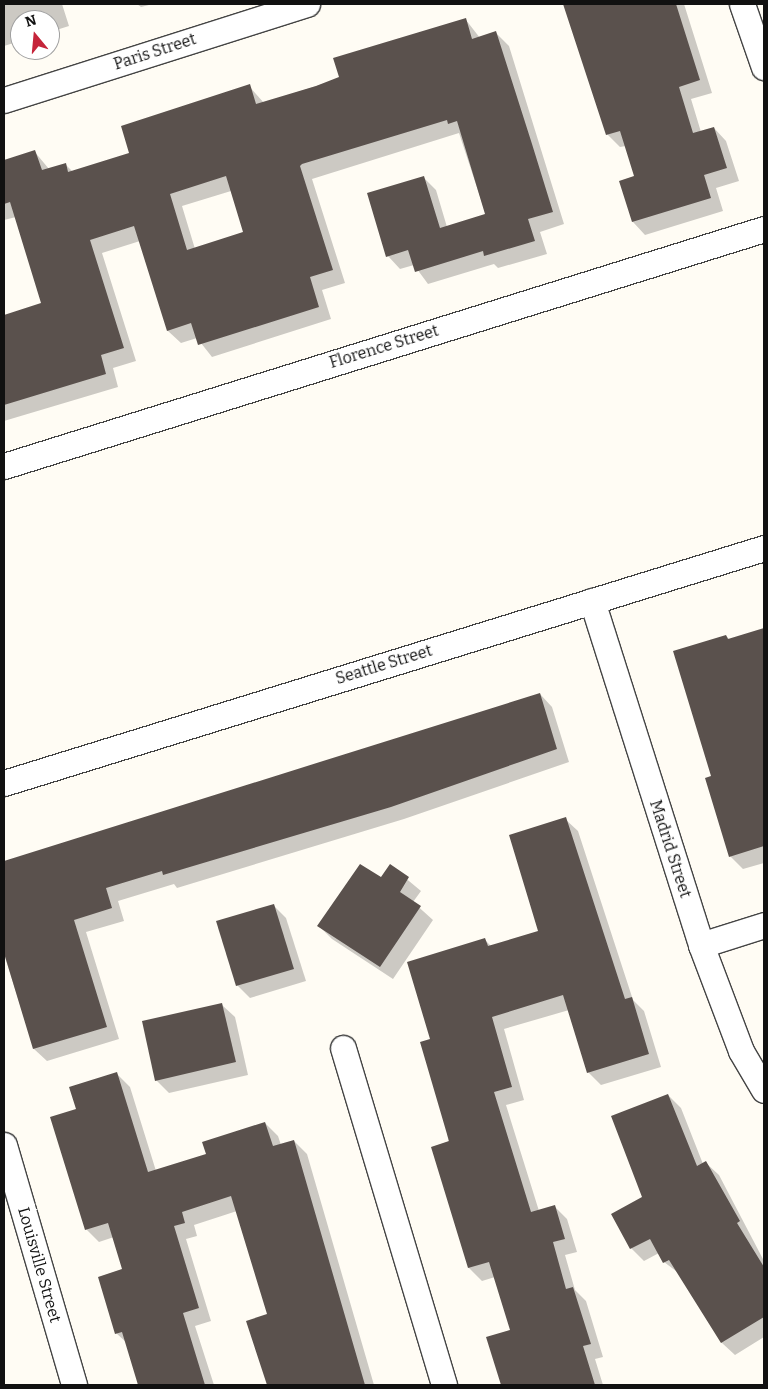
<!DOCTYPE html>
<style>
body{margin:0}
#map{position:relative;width:768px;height:1389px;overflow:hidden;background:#fffcf4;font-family:Bitter,serif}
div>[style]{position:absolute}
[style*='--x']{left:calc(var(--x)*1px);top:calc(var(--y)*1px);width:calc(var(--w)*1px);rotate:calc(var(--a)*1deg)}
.shadow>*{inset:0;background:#0003}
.building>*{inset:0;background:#5a514d}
.roads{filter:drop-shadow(1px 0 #444) drop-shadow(-1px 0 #444) drop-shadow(0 1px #444) drop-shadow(0 -1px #444)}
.street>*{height:25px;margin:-12.5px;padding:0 12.5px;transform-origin:12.5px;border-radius:12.5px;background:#fff}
span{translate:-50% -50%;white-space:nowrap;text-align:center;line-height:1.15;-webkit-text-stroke:5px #fff;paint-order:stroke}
.street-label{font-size:16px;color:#111}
.frame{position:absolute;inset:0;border:5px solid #111;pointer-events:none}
.north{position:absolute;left:10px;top:10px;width:50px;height:50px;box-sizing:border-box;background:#fff;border:1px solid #a0a0a0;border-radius:50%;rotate:343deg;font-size:14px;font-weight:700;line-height:20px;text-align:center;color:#111}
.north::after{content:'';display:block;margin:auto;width:18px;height:22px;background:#c5243a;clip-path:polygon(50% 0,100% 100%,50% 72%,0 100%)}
</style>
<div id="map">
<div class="shadow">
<i style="clip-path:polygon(4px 4px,62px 4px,69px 26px,50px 32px,50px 20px,20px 20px,20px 41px,4px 46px)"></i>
<i style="clip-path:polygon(137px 4px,153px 4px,141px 7px)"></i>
<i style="clip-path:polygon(565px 4px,684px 4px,712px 93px,691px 99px,701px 132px,714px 128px,726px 141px,739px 181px,716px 188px,723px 211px,645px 235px,633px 222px,636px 177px,626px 146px,620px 147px,607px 134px)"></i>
<i style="clip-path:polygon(evenodd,466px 20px,480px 38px,496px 33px,509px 46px,564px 224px,540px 232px,547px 254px,498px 268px,494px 264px,428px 284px,414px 265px,400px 269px,388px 256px,423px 177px,436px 190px,447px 227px,486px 215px,459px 133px,312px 179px,345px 283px,322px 290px,331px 319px,212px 357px,197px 338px,181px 343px,168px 331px,140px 241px,102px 253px,136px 361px,113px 368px,118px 387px,4px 421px,4px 324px,33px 314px,43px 304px,16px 217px,4px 220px,4px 162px,34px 151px,49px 169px,65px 164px,73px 172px,131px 154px,249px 86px,264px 103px,341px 78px,466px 20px,231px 191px,244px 232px,195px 249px,182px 206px,231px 191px)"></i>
<i style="clip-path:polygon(764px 630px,764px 863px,743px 869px,730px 856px,712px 777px,726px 636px,730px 640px)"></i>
<i style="clip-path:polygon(540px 694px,552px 707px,569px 762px,404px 819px,177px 888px,174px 884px,118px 901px,124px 921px,86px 932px,119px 1039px,47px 1061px,34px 1049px,4px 954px,4px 862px)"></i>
<i style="clip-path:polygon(565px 819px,578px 831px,633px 1000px,644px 1011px,661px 1067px,601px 1085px,588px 1072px,569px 1010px,504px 1029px,524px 1100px,506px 1105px,539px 1211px,554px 1206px,567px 1219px,577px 1252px,565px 1255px,575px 1290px,586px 1301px,603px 1357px,595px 1359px,603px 1385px,502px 1385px,488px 1338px,511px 1330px,495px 1277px,482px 1281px,469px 1268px,432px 1040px,485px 940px,491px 946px,540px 932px)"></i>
<i style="clip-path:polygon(391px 866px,421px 891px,413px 902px,433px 920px,393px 979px,332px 939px,319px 926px,381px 879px)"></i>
<i style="clip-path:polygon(273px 905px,286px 918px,306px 981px,250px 998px,237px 985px)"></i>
<i style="clip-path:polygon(222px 1005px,235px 1017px,248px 1075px,169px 1093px,156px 1080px)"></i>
<i style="clip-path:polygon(117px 1074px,130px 1087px,156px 1171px,207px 1155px,265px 1123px,278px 1136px,281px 1145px,294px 1141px,307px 1154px,374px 1385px,271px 1385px,262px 1357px,269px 1315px,237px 1211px,194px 1225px,197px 1236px,186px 1239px,211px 1321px,195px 1326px,214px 1385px,139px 1385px,127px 1343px,116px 1333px,124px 1270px,114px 1237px,99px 1242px,86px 1229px,77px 1110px)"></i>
<i style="clip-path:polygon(668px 1095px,681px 1108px,703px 1164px,706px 1163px,719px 1175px,764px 1261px,764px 1337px,735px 1355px,722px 1343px,680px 1274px,664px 1262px,659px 1253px,644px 1261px,631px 1248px,612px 1214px,644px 1197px)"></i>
</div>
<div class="building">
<i style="clip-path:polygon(563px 4px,676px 4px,700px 80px,679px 87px,693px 133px,714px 127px,727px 168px,704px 175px,711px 198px,632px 222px,619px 181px,634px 176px,620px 131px,606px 135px)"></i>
<i style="clip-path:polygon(evenodd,466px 18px,472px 39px,496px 31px,532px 144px,553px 212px,528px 219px,535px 241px,484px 256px,483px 251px,415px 272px,408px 250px,386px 257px,367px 193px,424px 176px,440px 228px,485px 214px,457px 121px,448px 124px,447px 120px,302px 164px,300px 166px,333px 270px,310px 277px,319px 307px,198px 345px,191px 323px,167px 331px,134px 226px,90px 240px,124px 348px,101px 355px,106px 374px,4px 405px,4px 315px,41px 303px,10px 202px,4px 204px,4px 160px,35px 150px,42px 170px,66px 163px,68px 172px,129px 153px,121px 126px,250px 84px,256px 104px,316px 86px,339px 77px,333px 58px,466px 18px,226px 176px,243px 232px,187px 250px,170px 194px,226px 176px)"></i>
<i style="clip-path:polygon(764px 628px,764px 846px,729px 857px,705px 778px,711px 776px,673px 651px,726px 635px,728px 639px)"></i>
<i style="clip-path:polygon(540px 693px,557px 749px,391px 807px,163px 875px,162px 871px,106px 888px,112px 908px,74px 920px,107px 1027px,33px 1049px,4px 953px,4px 861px)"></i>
<i style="clip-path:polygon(566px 817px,625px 999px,632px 997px,649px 1054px,587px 1073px,563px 995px,492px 1017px,512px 1087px,494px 1092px,531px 1212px,555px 1205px,565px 1239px,553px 1242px,566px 1289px,573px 1287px,591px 1344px,583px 1346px,595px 1385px,501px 1385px,486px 1337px,510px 1330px,489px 1262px,468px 1268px,431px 1147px,449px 1141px,420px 1042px,430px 1039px,407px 962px,485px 938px,488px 946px,538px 931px,509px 835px)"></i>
<i style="clip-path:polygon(360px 864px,381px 877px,390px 864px,409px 877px,400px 892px,421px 906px,380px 967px,317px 926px)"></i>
<i style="clip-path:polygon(274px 904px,294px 969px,236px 986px,216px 921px)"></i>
<i style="clip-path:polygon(222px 1003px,236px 1062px,155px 1081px,142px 1021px)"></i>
<i style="clip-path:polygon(117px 1072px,148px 1172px,206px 1154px,202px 1142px,265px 1122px,273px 1146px,294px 1140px,365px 1385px,267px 1385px,246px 1321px,267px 1314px,231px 1196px,182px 1212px,185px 1223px,174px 1226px,199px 1308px,183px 1313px,205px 1385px,138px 1385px,122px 1332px,115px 1334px,98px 1277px,122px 1269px,108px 1223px,85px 1230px,50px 1117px,76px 1109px,69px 1087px)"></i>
<i style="clip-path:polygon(668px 1094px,697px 1166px,706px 1161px,740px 1221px,737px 1223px,764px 1267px,764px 1317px,721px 1343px,669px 1260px,663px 1263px,650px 1239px,630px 1249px,611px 1214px,642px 1197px,611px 1116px)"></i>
</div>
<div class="roads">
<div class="street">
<i style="--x:742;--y:4;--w:67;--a:70.8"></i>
<i style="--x:4;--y:100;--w:318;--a:-17.6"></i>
<i style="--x:4;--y:466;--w:796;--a:-17.32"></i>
<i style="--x:592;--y:601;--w:361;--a:72.4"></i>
<i style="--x:701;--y:945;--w:113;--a:69.3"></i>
<i style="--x:741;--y:1051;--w:45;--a:59.5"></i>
<i style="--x:4;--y:783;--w:796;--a:-17.18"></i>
<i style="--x:701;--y:945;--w:66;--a:-17.6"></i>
<i style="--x:343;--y:1048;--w:352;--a:73.3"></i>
<i style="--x:4;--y:1145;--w:250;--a:73.7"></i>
</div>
</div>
<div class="street-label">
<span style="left:155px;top:52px;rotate:-18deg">Paris Street</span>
<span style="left:384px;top:347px;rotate:-17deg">Florence Street</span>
<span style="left:384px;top:665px;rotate:-17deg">Seattle Street</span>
<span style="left:670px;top:849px;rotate:72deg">Madrid Street</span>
<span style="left:39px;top:1265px;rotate:74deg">Louisville Street</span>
</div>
<div class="frame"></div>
<div class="north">N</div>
</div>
